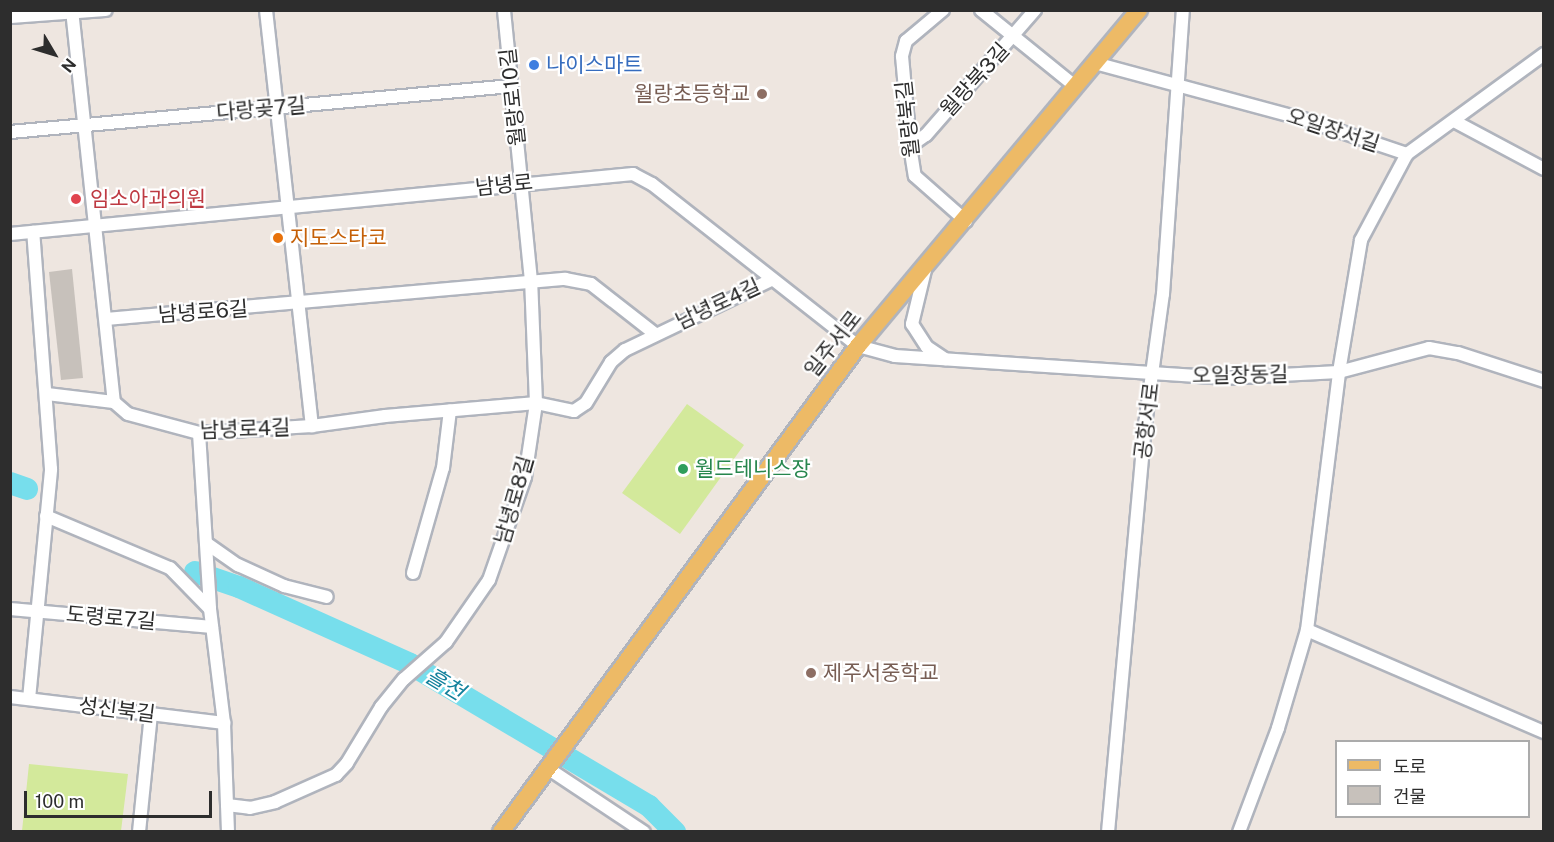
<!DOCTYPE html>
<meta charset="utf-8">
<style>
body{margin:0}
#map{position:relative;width:1554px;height:842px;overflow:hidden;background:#eee6e0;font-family:"Public Sans","Noto Sans KR",sans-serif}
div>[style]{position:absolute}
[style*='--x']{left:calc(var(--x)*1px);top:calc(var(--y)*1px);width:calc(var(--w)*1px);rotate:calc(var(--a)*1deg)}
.pitch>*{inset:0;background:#d3e99b}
.river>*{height:22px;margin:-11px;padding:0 11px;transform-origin:11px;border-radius:11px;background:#77deec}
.building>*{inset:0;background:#c7c1bb}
.roads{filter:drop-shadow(2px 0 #b0b4bd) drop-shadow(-2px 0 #b0b4bd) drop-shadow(0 2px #b0b4bd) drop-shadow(0 -2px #b0b4bd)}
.minor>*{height:12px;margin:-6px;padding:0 6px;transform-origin:6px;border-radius:6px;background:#fff}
.major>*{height:16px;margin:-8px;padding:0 8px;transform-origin:8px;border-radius:8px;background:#edba66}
.dots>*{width:16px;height:16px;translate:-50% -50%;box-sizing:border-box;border:3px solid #fff;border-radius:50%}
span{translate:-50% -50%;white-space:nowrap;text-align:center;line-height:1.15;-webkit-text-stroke:4.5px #fff;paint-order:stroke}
.shop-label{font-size:21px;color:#366cbe}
.left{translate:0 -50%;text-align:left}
.street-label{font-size:21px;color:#2d2d2d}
.education-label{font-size:21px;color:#785e54}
.right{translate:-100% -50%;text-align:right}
.health-label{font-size:21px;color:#be3a42}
.food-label{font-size:21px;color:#c56008}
.leisure-label{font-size:21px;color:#27864d}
.water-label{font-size:22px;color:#12819c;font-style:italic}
.frame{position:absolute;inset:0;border:12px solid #2d2d2d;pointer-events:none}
.legend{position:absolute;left:1335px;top:740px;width:195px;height:78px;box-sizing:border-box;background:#fff;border:2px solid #ababab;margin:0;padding:8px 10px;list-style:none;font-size:18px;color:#2d2d2d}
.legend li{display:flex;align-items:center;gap:12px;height:30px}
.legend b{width:30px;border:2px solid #ababab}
.north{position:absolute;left:24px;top:24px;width:60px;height:60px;-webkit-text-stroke:4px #fff;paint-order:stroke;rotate:128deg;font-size:16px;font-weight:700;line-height:24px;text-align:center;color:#2d2d2d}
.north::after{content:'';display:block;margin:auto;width:21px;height:27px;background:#2d2d2d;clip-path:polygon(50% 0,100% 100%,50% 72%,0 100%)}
.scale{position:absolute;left:24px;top:791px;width:188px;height:27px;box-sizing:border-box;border:3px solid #2d2d2d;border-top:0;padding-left:8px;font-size:18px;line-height:21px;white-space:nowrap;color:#2d2d2d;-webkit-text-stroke:4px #fff;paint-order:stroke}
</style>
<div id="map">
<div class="pitch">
<i style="clip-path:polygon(687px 404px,744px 445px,680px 534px,622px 493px)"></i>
<i style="clip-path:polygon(29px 764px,128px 774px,121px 831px,22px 831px)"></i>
</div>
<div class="river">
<i style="--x:10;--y:483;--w:18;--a:19"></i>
<i style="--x:195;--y:572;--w:46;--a:18.8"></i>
<i style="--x:239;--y:587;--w:188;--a:24.2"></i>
<i style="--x:410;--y:664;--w:278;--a:30.7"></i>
<i style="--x:649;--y:806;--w:37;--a:45"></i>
</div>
<div class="building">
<i style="clip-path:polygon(72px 269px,83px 378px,61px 380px,49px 272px)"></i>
</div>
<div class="roads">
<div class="minor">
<i style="--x:72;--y:10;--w:394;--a:83.9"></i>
<i style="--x:266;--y:10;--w:419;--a:83.7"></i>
<i style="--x:943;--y:10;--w:48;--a:140"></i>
<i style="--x:906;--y:41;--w:16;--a:105"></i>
<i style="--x:902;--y:56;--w:90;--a:84.9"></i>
<i style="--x:910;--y:146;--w:30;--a:81"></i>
<i style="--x:915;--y:176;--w:68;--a:41.4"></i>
<i style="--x:981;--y:10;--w:121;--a:39"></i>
<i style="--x:10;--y:17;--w:96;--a:-4.2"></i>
<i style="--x:1095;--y:63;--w:215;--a:15.1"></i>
<i style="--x:1303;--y:119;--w:110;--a:18.6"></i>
<i style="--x:1407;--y:154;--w:170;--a:-36.1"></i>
<i style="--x:1454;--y:121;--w:102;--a:28.1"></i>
<i style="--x:10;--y:132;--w:504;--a:-5.24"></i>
<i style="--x:910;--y:146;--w:19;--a:-35"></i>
<i style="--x:926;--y:135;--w:166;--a:-48.9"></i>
<i style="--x:10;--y:234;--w:626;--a:-5.5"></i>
<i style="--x:633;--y:174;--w:21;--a:28"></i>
<i style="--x:652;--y:184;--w:262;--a:38.2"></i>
<i style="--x:858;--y:346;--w:38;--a:15"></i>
<i style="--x:895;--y:356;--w:329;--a:3.8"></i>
<i style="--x:1223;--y:378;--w:116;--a:-3"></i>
<i style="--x:1339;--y:372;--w:93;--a:-14.9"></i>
<i style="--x:1429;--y:348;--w:29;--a:10"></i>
<i style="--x:1458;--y:353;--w:90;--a:18"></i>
<i style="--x:925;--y:270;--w:56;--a:103.5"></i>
<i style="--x:912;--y:324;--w:27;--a:57"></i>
<i style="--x:927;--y:347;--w:22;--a:34"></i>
<i style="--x:106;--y:319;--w:461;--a:-5"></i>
<i style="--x:565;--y:279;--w:26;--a:11"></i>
<i style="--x:591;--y:284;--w:80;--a:37.9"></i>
<i style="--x:47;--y:394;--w:67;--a:6.8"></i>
<i style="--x:114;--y:402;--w:18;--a:41"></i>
<i style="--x:128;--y:414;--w:73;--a:15"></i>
<i style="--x:199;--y:433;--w:113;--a:-3.5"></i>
<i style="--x:312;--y:426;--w:74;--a:-7.8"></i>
<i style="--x:385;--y:416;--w:152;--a:-4.9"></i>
<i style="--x:536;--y:403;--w:39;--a:12"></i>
<i style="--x:574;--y:411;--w:14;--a:-34"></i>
<i style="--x:586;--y:403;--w:48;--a:-58.6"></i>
<i style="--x:611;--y:362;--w:18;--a:-41"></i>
<i style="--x:625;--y:350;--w:162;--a:-25.6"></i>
<i style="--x:199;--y:433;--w:176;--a:86.4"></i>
<i style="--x:210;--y:609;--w:115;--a:83"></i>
<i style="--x:224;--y:723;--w:109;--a:87.9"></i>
<i style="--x:46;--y:516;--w:134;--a:22.8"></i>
<i style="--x:170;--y:568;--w:57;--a:45.7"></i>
<i style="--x:206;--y:543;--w:39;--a:35"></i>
<i style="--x:238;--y:565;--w:51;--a:24.5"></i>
<i style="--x:284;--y:586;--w:44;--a:14.3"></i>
<i style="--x:413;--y:573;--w:109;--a:-74.1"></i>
<i style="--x:443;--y:468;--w:58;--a:-83.1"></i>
<i style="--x:10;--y:609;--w:203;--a:5.1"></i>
<i style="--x:1307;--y:630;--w:258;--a:23.3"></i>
<i style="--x:10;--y:697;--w:216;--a:6.9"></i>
<i style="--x:29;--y:699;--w:231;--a:-84.5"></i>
<i style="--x:51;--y:469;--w:238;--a:-94.3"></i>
<i style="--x:549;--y:769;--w:114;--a:33.6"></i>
<i style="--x:227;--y:805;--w:23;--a:7"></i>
<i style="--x:250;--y:808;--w:26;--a:-13"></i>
<i style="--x:275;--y:802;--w:67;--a:-23.9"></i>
<i style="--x:336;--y:775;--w:16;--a:-47"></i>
<i style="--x:347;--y:763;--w:66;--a:-58.7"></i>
<i style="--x:381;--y:707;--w:36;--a:-51"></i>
<i style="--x:404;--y:679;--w:56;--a:-41.4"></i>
<i style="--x:446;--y:642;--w:75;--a:-55.3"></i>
<i style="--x:489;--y:580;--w:109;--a:-70.7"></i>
<i style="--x:525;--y:477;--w:75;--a:-81.5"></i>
<i style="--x:536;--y:403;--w:122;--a:-92.3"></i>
<i style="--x:531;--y:281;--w:272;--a:-95.7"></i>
<i style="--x:139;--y:832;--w:119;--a:-84.2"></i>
<i style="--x:1108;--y:832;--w:409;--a:-84.8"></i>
<i style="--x:1145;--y:425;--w:132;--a:-82.2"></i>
<i style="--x:1163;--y:294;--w:285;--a:-86"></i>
<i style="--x:1239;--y:832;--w:111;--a:-69.4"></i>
<i style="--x:1278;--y:728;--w:102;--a:-73.5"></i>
<i style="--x:1307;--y:630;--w:260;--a:-82.9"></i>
<i style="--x:1339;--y:372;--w:134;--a:-80.5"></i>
<i style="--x:1361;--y:240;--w:98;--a:-61.9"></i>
</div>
<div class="major">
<i style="--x:501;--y:832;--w:603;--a:-53.7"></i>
<i style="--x:858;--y:346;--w:438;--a:-50.1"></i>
</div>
</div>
<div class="dots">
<i style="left:534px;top:65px;background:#3f7fe0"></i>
<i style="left:762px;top:94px;background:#8d6e63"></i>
<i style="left:76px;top:199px;background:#e0444e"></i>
<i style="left:278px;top:238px;background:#e8710a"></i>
<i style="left:683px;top:469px;background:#2e9e5b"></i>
<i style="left:811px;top:673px;background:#8d6e63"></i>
</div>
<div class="shop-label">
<span class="left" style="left:546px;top:65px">나이스마트</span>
</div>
<div class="street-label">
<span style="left:975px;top:80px;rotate:-48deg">월랑북3길</span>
<span style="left:513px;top:97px;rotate:-96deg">월랑로10길</span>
<span style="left:261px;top:109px;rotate:-5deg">다랑곶7길</span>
<span style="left:908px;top:119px;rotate:-96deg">월랑북길</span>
<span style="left:1333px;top:130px;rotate:18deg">오일장서길</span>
<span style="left:504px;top:185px;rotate:-6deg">남녕로</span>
<span style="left:718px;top:304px;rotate:-25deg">남녕로4길</span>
<span style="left:203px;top:312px;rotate:-4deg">남녕로6길</span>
<span style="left:833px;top:344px;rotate:-52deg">일주서로</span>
<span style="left:1240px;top:375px;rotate:-1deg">오일장동길</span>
<span style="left:1147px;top:421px;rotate:-83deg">공항서로</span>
<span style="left:245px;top:429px;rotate:-2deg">남녕로4길</span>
<span style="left:514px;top:500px;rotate:-74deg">남녕로8길</span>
<span style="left:111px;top:618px;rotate:5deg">도령로7길</span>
<span style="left:117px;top:710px;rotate:7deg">성신북길</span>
</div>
<div class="education-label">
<span class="right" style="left:750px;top:94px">월랑초등학교</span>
<span class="left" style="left:823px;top:673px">제주서중학교</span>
</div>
<div class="health-label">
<span class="left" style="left:90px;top:199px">임소아과의원</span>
</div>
<div class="food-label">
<span class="left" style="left:290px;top:238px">지도스타코</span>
</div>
<div class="leisure-label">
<span class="left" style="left:695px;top:469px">월드테니스장</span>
</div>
<div class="water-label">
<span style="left:445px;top:684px;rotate:31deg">흘천</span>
</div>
<div class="frame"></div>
<ul class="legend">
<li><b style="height:8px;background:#edba66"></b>도로</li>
<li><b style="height:16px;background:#c7c1bb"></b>건물</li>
</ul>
<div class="north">N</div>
<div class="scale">100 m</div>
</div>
